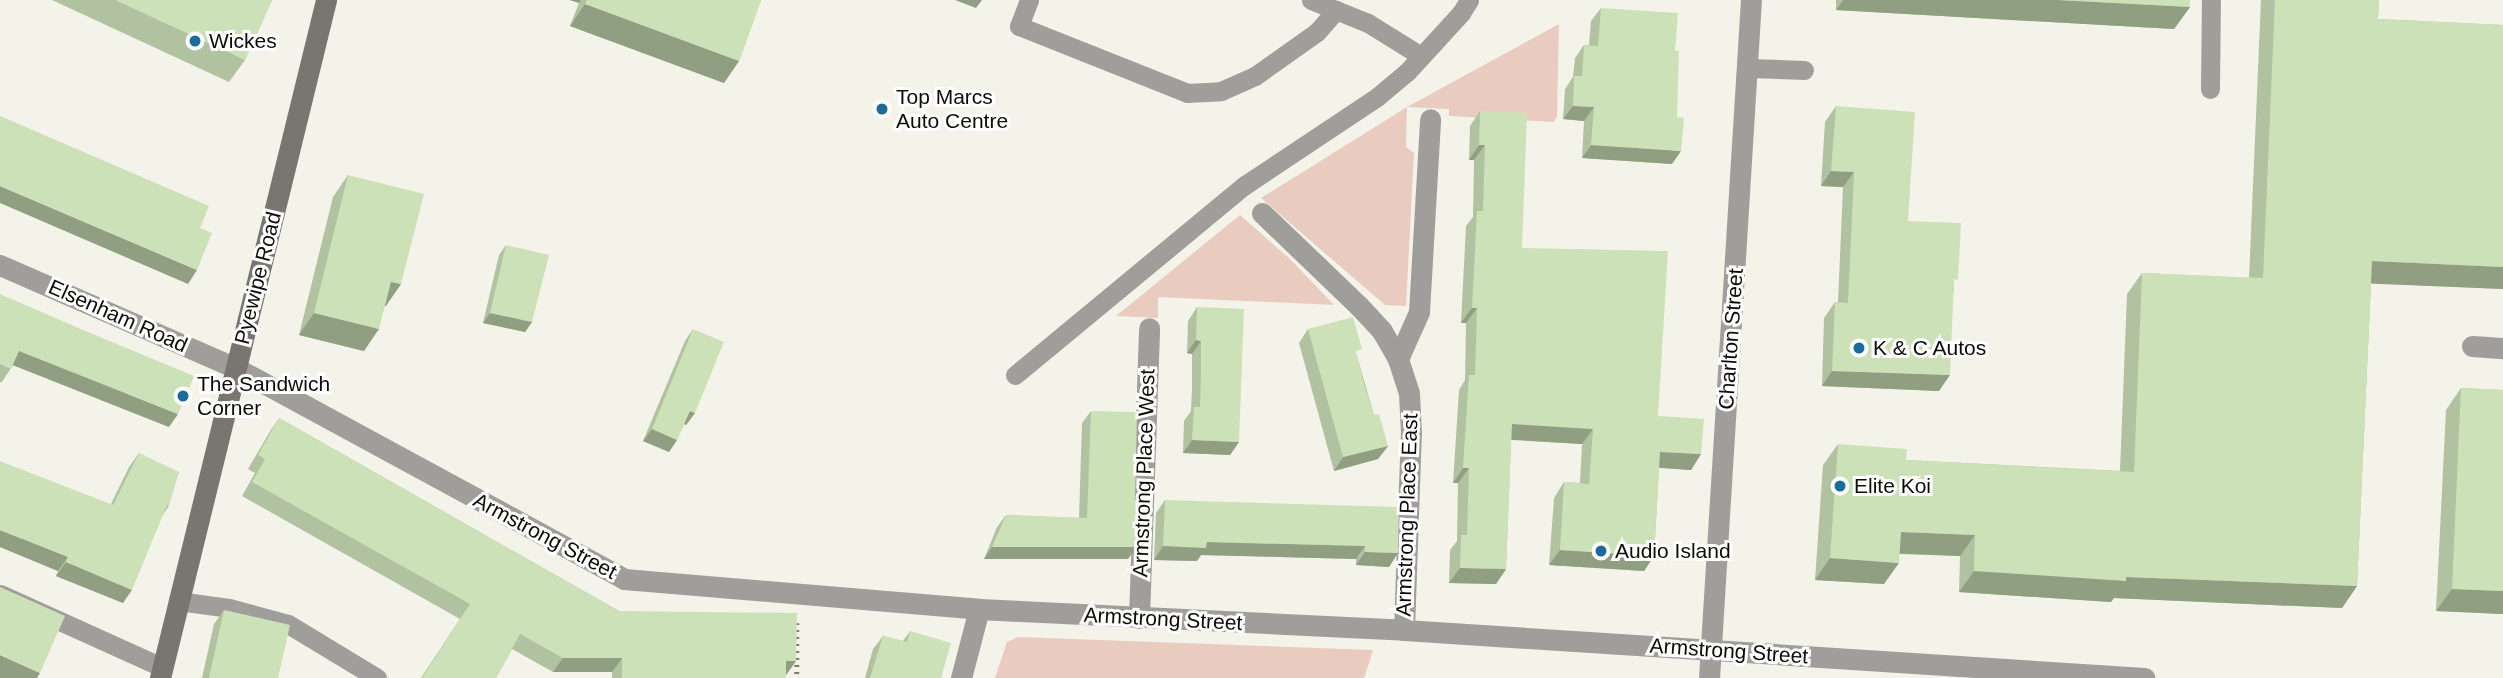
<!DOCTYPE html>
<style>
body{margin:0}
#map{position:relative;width:2503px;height:678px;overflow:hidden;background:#f4f3e9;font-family:Helvetica,sans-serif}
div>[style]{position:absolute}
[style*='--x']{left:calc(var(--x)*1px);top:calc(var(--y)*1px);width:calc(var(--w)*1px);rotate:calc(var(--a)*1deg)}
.green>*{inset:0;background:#e9ccbf}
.path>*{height:4.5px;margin-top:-2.25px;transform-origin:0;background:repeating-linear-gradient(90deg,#7c7b75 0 2px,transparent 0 7px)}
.lane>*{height:19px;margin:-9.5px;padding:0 9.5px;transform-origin:9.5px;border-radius:9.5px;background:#a09e9a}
.street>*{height:21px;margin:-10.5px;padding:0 10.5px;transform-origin:10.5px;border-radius:10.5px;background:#a09e9a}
.secondary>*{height:21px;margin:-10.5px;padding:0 10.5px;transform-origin:10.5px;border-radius:10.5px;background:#797571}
.wall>*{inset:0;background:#b0c29f}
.shaded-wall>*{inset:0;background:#909e82}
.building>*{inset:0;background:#cde1b9}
.dots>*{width:19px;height:19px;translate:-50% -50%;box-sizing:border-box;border:4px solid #fff;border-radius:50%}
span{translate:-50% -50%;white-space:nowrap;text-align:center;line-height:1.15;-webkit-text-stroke:6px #fff;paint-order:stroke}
.poi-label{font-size:21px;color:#0c0b08}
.left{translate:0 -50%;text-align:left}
.street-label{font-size:21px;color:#0c0b08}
</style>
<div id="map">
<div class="green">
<i style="clip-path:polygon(1559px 24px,1557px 116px,1554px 122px,1449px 116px,1449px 109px,1407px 107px,1406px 147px,1414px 153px,1406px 306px,1385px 305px,1261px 198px,1407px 107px)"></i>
<i style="clip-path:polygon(1240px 215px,1291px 260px,1334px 305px,1158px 297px,1158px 318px,1116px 316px)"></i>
<i style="clip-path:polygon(1018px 637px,1373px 650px,1364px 678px,995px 678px,1007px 642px)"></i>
</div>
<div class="path">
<i style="--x:797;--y:623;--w:55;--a:90"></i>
</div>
<div class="lane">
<i style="--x:1029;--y:0;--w:28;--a:111"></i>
<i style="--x:1019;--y:26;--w:181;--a:21.7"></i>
<i style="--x:1187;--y:93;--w:34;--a:-3"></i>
<i style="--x:1221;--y:91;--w:37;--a:-24"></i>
<i style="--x:1255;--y:76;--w:76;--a:-35.4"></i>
<i style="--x:1317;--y:32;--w:29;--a:-49"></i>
<i style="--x:1311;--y:0;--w:61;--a:22"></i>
<i style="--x:1368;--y:23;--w:62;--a:31.9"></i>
<i style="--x:1748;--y:68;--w:56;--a:2"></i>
<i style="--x:2210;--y:89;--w:89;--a:-89.4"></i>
<i style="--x:1015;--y:375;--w:298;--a:-39.6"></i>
<i style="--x:1245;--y:185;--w:159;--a:-33.7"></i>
<i style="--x:1377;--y:97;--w:39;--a:-40"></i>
<i style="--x:1407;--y:72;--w:80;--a:-47.5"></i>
<i style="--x:1461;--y:13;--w:15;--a:-58"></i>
<i style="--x:0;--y:594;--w:178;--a:24.3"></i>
<i style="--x:178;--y:601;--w:51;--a:7.8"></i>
<i style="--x:229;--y:608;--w:61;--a:15.2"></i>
<i style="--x:288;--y:624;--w:104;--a:31.2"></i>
</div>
<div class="street">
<i style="--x:1262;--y:213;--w:133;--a:43.8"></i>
<i style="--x:1358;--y:305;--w:35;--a:47"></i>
<i style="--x:1382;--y:331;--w:32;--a:60"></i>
<i style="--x:0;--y:265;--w:257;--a:23.6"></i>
<i style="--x:236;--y:368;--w:442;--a:28.5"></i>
<i style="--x:624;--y:579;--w:356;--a:4.8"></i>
<i style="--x:979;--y:609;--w:426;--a:2.8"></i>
<i style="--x:1404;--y:630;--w:742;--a:3.71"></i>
<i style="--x:2472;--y:346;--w:31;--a:4"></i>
<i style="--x:1139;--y:618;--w:290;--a:-88"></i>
<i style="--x:1404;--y:630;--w:197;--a:-88"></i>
<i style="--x:1411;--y:433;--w:40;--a:-92.9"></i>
<i style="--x:1409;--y:393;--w:36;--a:-108"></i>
<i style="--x:1398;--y:359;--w:51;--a:-65.9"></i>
<i style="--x:1419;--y:312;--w:193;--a:-86.7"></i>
<i style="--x:961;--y:678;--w:71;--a:-75.4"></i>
<i style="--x:1709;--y:678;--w:679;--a:-86.46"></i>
</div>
<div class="secondary">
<i style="--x:160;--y:678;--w:698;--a:-76.24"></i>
</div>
<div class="wall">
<i style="clip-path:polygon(52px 0,272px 0,245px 60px,229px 82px)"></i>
<i style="clip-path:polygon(570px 0,761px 0,739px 61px,724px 83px,570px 26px,579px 3px)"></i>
<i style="clip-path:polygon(1836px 0,2190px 0,2190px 7px,2174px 29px,1836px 10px)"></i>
<i style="clip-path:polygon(2261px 0,2379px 0,2378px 19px,2503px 25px,2503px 289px,2371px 283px,2357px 586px,2342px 608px,2114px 598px,2111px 602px,1959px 592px,1960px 556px,1899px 554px,1884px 584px,1815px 580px,1823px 465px,1838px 444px,1906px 460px,2120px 471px,2127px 294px,2142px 273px,2249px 278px)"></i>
<i style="clip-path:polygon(1601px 8px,1675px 51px,1672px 164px,1582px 158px,1584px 121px,1563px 119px,1565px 89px,1573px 77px,1575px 58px,1584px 45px,1589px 45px,1591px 21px)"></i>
<i style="clip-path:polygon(1836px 106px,1908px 221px,1954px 286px,1939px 391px,1822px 386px,1824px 318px,1835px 302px,1838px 302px,1843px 187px,1821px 186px,1825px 122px)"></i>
<i style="clip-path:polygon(1480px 111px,1522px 248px,1658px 416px,1701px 454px,1691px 470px,1659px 468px,1654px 556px,1644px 571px,1549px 565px,1554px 498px,1564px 482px,1580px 483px,1582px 444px,1511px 440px,1506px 569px,1496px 584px,1449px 583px,1450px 550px,1457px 541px,1458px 483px,1453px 483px,1459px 390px,1465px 380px,1466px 323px,1461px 323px,1466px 226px,1473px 217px,1474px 160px,1469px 160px,1470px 126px)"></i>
<i style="clip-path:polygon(348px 175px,401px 284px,385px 306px,364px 351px,299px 335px,333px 197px)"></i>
<i style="clip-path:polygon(506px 245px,532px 322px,525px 332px,483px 323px,499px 255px)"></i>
<i style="clip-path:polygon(0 294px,169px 427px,13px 365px,2px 382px,0 382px)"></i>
<i style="clip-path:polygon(1197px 307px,1239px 442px,1230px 455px,1183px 453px,1184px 421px,1191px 411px,1192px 387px,1192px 354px,1187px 353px,1188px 321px)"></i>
<i style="clip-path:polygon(693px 329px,695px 413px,686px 425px,684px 424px,677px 440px,669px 452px,643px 441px,685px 341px)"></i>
<i style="clip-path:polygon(1308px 329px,1357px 356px,1374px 415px,1388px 446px,1378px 459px,1334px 471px,1299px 343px)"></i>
<i style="clip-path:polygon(2461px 388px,2503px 390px,2503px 614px,2436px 611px,2446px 410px)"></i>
<i style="clip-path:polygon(1091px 411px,1135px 500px,1136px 547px,1128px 559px,984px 559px,997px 527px,1006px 515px,1079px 518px,1082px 423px)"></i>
<i style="clip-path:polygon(279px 418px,619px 611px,796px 661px,786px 675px,786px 678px,612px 678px,612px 672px,553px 672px,512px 649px,496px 678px,421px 678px,460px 619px,242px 496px,255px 473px,248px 469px,269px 433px)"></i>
<i style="clip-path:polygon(139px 453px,169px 506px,162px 516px,123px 603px,56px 576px,58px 571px,0 547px,111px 504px,129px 467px)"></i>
<i style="clip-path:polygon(1165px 500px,1398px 553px,1389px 567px,1356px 565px,1356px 559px,1201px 555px,1197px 561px,1154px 560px,1156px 513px)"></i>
<i style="clip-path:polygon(224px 610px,278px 678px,202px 678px,214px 624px)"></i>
<i style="clip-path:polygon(910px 631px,941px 678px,865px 678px,873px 649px,883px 636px,903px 641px)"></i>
</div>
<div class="shaded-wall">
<i style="clip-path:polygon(570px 0,581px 0,579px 3px)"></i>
<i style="clip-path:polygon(955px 0,982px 0,976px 8px)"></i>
<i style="clip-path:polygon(1843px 0,2058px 0,2190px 7px,2174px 29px,1836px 10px)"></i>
<i style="clip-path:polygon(585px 4px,739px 61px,724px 83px,570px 26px)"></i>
<i style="clip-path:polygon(1573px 106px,1594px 107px,1584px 121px,1563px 119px)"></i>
<i style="clip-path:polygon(1479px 145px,1485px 145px,1474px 160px,1469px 160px)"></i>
<i style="clip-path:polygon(1591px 145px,1681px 151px,1672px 164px,1582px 158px)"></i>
<i style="clip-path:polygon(1831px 171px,1854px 172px,1843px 187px,1821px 186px)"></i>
<i style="clip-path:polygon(0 186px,197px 270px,188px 284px,0 203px)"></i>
<i style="clip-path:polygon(2372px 261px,2503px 267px,2503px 289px,2357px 283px)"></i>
<i style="clip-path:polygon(391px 282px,401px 284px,386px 306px,376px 304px)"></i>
<i style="clip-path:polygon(1472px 308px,1477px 308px,1466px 323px,1461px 323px)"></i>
<i style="clip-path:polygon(314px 313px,379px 329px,364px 351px,299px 335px)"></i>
<i style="clip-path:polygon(490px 313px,532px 322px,525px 332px,483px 323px)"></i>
<i style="clip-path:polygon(1196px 340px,1201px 341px,1192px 354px,1187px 353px)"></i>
<i style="clip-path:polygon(19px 351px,178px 414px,169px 427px,10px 364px)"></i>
<i style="clip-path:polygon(1832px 371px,1950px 375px,1939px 391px,1822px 386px)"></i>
<i style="clip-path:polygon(690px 411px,695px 413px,686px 425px,682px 423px)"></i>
<i style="clip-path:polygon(1512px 424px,1593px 429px,1582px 444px,1501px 439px)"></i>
<i style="clip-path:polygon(652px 429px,677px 440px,669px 452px,643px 441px)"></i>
<i style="clip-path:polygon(1192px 440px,1239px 442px,1230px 455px,1183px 453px)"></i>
<i style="clip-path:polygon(1388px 446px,1378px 459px,1334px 471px,1343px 457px)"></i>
<i style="clip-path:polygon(1660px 452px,1701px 454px,1691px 470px,1650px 467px)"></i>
<i style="clip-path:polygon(1463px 468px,1469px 468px,1458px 483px,1453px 483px)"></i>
<i style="clip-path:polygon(0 530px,68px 557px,58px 571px,0 547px)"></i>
<i style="clip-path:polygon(1901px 532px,1975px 535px,1960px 556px,1886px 553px)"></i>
<i style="clip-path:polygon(1207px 542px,1365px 546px,1356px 559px,1201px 555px,1197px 561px,1154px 560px,1163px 546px)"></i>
<i style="clip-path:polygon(992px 547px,1136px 547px,1128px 559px,984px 559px)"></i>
<i style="clip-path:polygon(1560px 550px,1654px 556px,1644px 571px,1549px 565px)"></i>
<i style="clip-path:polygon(1365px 552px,1398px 553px,1389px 567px,1356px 565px)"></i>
<i style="clip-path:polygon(1830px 558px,1899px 563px,1884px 584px,1815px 580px)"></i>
<i style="clip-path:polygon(66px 562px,132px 590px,123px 603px,56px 576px)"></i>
<i style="clip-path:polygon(1460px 568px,1506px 569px,1496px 584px,1449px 583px)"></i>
<i style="clip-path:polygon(1974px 571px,2126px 577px,2357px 586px,2342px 608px,2114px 598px,2111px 602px,1959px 592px)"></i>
<i style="clip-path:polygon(2452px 589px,2503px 591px,2503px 614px,2436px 611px)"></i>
<i style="clip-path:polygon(0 655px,40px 673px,37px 678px,0 678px)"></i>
<i style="clip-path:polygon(563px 658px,622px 658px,612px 672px,553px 672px)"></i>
<i style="clip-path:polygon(786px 661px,796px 661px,786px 675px,776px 675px)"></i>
</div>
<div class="building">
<i style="clip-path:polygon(115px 0,272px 0,245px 60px)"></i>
<i style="clip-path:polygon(587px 0,761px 0,739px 61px,585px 4px)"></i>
<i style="clip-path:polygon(2058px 0,2190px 0,2190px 7px)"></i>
<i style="clip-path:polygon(2275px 0,2379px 0,2378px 19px,2503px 25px,2503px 267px,2372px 261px,2357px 586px,2126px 577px,2126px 581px,1974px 571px,1975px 535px,1901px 532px,1899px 563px,1830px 558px,1838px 444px,1907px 449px,1906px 460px,2134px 472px,2142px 273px,2263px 278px)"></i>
<i style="clip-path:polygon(1601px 8px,1678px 13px,1675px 51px,1679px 51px,1677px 117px,1684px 118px,1681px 151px,1591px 145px,1594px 107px,1573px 106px,1574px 76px,1582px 76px,1584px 45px,1598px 46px)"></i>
<i style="clip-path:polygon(1836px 106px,1915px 112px,1908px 221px,1961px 223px,1958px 280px,1954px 279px,1950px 375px,1832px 371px,1835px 302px,1848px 303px,1854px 172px,1831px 171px)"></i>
<i style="clip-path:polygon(1480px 111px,1527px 113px,1522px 248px,1668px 251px,1658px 416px,1704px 419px,1701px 454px,1660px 452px,1654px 556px,1560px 550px,1564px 482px,1589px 484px,1593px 429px,1512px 424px,1506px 569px,1460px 568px,1461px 535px,1467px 535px,1469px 468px,1463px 468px,1469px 375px,1475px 375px,1477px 308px,1472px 308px,1477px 211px,1483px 211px,1485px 145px,1479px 145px)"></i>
<i style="clip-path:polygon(0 116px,209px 206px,200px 228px,212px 233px,197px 270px,0 186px)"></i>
<i style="clip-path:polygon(348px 175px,424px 194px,401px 284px,391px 282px,379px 329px,314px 313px)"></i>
<i style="clip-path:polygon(506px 245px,549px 255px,532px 322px,490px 313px)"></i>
<i style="clip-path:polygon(0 294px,83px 330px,194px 376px,178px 414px,19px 351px,11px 369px,0 364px)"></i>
<i style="clip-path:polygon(1197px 307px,1244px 309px,1239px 442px,1192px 440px,1194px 407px,1200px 407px,1201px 373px,1201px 341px,1196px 340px)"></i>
<i style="clip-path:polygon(1353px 317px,1362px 349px,1356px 351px,1364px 384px,1374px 415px,1379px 414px,1388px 446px,1343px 457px,1308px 329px)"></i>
<i style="clip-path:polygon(693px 329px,724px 342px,695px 413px,690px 411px,677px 440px,652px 429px)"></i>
<i style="clip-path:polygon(2461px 388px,2503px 390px,2503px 591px,2452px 589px)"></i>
<i style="clip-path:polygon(1091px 411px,1137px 412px,1135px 500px,1138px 500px,1136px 547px,992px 547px,1006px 515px,1087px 518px)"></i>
<i style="clip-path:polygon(279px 418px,619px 611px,797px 613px,796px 661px,786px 661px,786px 678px,622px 678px,622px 658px,563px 658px,520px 634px,496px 678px,422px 678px,470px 604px,252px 482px,265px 459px,258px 455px)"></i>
<i style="clip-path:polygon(139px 453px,179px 472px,169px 506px,167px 505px,132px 590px,66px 562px,68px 557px,0 530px,0 461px,113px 505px)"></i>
<i style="clip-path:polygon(1165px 500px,1399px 507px,1398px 553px,1365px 552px,1365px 546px,1207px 542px,1206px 548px,1163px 546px)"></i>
<i style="clip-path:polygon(0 587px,65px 616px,40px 673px,0 655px)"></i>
<i style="clip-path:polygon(224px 610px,290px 625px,278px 678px,209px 678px)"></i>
<i style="clip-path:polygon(910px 631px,951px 643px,941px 678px,870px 678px,883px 636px,907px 642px)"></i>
</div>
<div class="dots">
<i style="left:195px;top:41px;background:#1c6b9d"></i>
<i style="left:882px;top:109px;background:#1c6b9d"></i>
<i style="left:1859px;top:348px;background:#1c6b9d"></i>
<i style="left:183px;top:396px;background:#1c6b9d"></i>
<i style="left:1840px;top:486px;background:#1c6b9d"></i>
<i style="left:1601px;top:551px;background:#1c6b9d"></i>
</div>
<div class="poi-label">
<span class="left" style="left:209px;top:41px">Wickes</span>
<span class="left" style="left:896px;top:109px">Top Marcs<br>Auto Centre</span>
<span class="left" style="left:1873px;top:348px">K &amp; C Autos</span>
<span class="left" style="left:197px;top:396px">The Sandwich<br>Corner</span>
<span class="left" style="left:1854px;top:486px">Elite Koi</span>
<span class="left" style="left:1615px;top:551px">Audio Island</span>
</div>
<div class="street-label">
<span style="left:258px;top:278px;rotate:-76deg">Pyewipe Road</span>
<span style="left:118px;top:316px;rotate:24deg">Elsenham Road</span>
<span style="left:1731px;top:339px;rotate:-86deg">Charlton Street</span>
<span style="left:1144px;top:473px;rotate:-88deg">Armstrong Place West</span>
<span style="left:1407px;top:515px;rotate:-88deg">Armstrong Place East</span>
<span style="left:545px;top:536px;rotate:28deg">Armstrong Street</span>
<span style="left:1163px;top:619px;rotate:3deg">Armstrong Street</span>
<span style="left:1729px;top:651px;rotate:4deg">Armstrong Street</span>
</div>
</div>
